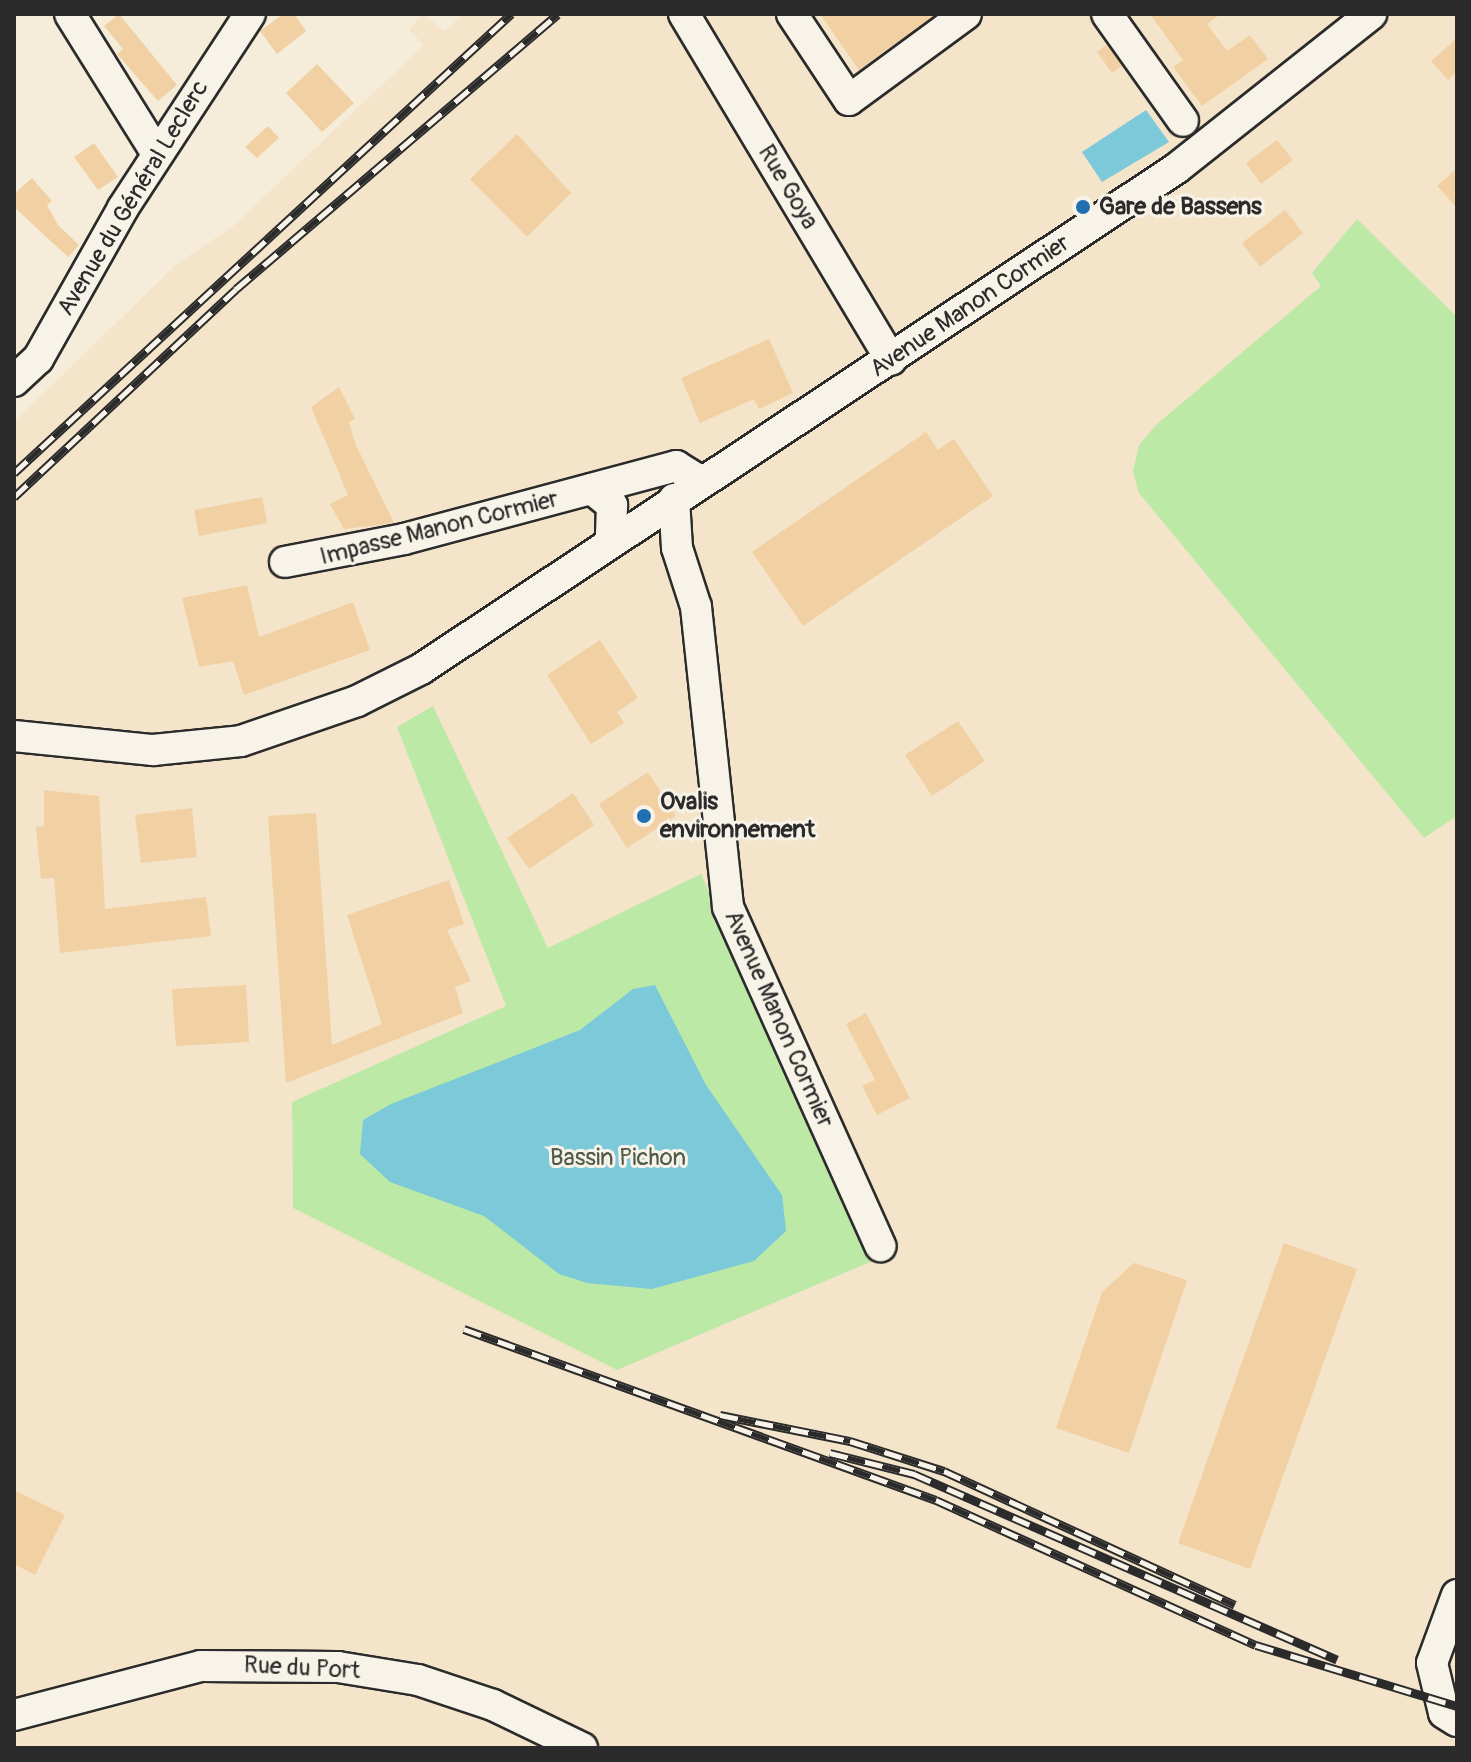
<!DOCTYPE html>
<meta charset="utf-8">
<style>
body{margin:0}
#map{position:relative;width:1471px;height:1762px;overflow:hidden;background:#f6ecda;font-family:Pangolin,sans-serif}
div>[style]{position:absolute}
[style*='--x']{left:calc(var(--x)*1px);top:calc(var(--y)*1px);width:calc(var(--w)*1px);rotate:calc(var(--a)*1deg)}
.built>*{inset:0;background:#f4e4ca}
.green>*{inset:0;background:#bde9a6}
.water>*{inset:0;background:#7bc9d9}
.building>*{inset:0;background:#f1d1a3}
.roads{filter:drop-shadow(2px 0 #2b2b2b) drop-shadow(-2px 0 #2b2b2b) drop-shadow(0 2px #2b2b2b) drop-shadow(0 -2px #2b2b2b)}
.minor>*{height:30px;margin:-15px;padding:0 15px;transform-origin:15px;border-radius:15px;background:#f7f3e8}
.rail>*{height:9px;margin-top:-4.5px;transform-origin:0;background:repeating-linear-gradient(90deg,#f7f3e8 0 18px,#2b2b2b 0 36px);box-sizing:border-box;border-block:2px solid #2b2b2b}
.dots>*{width:22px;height:22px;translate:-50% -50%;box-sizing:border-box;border:4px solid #f7f3e8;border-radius:50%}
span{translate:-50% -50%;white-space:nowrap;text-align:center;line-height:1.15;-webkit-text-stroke:6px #f7f3e8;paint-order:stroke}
.street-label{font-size:24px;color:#2b2b2b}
.poi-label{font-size:24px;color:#2b2b2b;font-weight:700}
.left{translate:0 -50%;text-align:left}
.park-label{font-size:24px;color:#505a4a}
.frame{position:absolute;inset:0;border:16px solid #2b2b2b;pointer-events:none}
</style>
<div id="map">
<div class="built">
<i style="clip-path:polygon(422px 14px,445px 31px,464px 14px,1457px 14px,1457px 1748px,14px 1748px,14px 422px,178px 263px,232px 227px,424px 45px,409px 30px)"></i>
</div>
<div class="green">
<i style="clip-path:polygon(1357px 219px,1457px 317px,1457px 816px,1424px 838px,1139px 493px,1133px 471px,1139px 445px,1157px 424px,1321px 286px,1312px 273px)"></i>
<i style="clip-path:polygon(433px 706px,548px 948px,701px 874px,870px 1262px,617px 1370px,293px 1208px,292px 1102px,506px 1006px,397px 727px)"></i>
</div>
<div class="water">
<i style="clip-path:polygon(1146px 110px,1169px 142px,1102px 182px,1082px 152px)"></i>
<i style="clip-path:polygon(655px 985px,706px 1085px,782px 1195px,786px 1231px,754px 1261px,652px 1289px,587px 1283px,559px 1274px,484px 1216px,390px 1182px,360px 1154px,363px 1120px,391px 1104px,580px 1030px,633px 989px)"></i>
</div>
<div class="building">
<i style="clip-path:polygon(119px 14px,177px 85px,158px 101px,117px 54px,123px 49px,104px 26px)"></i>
<i style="clip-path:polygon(283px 14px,294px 14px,306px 31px,277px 54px,260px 31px)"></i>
<i style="clip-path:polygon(820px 14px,936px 14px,859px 70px)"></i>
<i style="clip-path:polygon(1150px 14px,1221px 14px,1207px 24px,1227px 51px,1250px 35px,1268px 59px,1202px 106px,1173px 67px,1183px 60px)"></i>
<i style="clip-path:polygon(1457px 38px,1457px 72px,1448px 80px,1431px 61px)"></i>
<i style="clip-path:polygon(1107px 45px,1122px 66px,1112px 73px,1097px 52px)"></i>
<i style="clip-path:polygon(317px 64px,354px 103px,322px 132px,286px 93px)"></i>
<i style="clip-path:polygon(268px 126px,279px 138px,257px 158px,245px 147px)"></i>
<i style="clip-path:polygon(517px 134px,571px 193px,527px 237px,470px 179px)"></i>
<i style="clip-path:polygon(1277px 140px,1293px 160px,1261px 184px,1246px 163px)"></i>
<i style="clip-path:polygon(94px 143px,118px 177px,98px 190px,74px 157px)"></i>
<i style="clip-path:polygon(1457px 168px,1457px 208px,1437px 186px)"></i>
<i style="clip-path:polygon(32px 178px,52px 201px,47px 205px,58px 225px,79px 245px,68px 257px,14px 207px,14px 194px)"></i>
<i style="clip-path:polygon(1285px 210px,1303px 233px,1260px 267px,1242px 243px)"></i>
<i style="clip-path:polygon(769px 339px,793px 393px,759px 409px,754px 399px,700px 423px,681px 378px)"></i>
<i style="clip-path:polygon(339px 387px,355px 419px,349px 422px,355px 443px,394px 523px,344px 529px,330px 504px,348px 495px,311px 407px)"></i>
<i style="clip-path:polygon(926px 432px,938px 450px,954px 439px,993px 496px,803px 626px,752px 552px)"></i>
<i style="clip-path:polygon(262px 497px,267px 523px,199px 536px,194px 510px)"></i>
<i style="clip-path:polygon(247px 585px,259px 637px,353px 602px,370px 650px,244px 695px,233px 661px,199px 667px,182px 598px)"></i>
<i style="clip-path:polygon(600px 640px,638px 698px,617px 712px,624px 723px,591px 744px,547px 675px)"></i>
<i style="clip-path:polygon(958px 721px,985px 761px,932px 796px,905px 755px)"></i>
<i style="clip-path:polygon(648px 772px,676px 816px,627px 848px,599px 804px)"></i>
<i style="clip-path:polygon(44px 790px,99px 796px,105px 909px,206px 897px,211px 936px,60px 953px,54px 878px,41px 879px,36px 827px,44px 826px)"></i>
<i style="clip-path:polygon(573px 793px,594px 825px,529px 869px,507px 838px)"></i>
<i style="clip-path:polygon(192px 808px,197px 857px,141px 863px,135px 815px)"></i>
<i style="clip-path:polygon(316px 813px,332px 1045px,382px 1024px,347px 915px,449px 880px,464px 924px,447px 930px,471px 981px,455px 987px,463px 1013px,286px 1083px,268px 816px)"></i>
<i style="clip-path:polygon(246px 985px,249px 1042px,176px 1046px,172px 989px)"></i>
<i style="clip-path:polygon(866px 1013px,910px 1098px,877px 1115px,862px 1086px,875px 1080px,846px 1024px)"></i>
<i style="clip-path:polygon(1284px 1243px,1357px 1269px,1250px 1569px,1178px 1543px)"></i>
<i style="clip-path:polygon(1134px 1263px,1187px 1280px,1129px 1453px,1056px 1428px,1102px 1292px)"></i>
<i style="clip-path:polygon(14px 1490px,65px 1515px,35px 1575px,14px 1564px)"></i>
</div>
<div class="roads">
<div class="minor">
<i style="--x:70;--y:14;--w:165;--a:58.1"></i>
<i style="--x:684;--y:14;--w:403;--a:59.1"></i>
<i style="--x:792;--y:14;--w:103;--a:56.5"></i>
<i style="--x:849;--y:100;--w:145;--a:-36.3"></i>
<i style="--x:1107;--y:14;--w:131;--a:54.6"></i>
<i style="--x:14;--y:381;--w:33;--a:-43"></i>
<i style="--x:38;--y:359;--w:173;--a:-60.6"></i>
<i style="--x:123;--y:208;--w:232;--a:-56.8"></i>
<i style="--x:592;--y:489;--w:26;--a:39"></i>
<i style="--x:612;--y:505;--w:38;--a:92"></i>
<i style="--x:674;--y:499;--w:49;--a:86.5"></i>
<i style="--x:677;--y:548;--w:62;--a:72.1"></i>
<i style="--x:696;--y:607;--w:302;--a:83.9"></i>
<i style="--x:728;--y:907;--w:372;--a:65.8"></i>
<i style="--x:285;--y:562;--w:121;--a:-10.9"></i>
<i style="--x:404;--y:539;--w:282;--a:-15"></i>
<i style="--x:676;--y:466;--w:28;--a:32"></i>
<i style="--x:14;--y:736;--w:140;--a:5.8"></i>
<i style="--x:153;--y:750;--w:88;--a:-5.8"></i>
<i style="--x:241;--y:741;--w:123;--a:-19"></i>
<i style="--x:357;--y:701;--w:72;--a:-26.6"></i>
<i style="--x:421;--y:669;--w:907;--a:-33.53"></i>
<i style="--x:1177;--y:168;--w:248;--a:-38.4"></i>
<i style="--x:1457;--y:1595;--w:72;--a:110.2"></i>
<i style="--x:1432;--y:1663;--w:51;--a:76.5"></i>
<i style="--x:1444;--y:1713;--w:15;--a:32"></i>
<i style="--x:14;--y:1715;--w:193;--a:-14.7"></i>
<i style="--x:201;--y:1666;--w:137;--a:0.4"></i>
<i style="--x:338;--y:1667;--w:81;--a:9.2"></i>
<i style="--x:418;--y:1680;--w:79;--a:18.4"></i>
<i style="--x:493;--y:1705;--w:99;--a:25.8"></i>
</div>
</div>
<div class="rail">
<i style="--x:14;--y:473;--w:677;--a:-42.72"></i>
<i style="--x:14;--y:497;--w:304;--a:-43.1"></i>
<i style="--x:236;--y:289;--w:423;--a:-40.5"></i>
<i style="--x:464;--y:1329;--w:502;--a:19.91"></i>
<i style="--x:936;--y:1500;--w:351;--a:24.4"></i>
<i style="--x:1256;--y:1645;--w:210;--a:16.9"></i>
<i style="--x:720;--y:1415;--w:133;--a:11.3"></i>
<i style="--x:850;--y:1441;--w:99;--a:17.7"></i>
<i style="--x:944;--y:1471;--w:320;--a:24.7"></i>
<i style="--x:830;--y:1453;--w:87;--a:14"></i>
<i style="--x:914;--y:1474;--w:462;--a:23.7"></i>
</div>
<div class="dots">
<i style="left:1083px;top:207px;background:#1f6fb2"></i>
<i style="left:644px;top:816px;background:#1f6fb2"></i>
</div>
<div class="street-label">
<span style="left:788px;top:187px;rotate:59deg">Rue Goya</span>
<span style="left:133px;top:198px;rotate:-59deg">Avenue du Général Leclerc</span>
<span style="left:970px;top:306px;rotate:-34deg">Avenue Manon Cormier</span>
<span style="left:439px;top:528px;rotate:-14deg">Impasse Manon Cormier</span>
<span style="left:779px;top:1019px;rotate:66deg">Avenue Manon Cormier</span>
<span style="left:302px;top:1668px;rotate:3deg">Rue du Port</span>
</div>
<div class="poi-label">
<span class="left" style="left:1099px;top:207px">Gare de Bassens</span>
<span class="left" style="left:660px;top:816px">Ovalis<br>environnement</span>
</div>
<div class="park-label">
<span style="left:618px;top:1158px">Bassin Pichon</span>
</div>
<div class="frame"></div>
</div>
